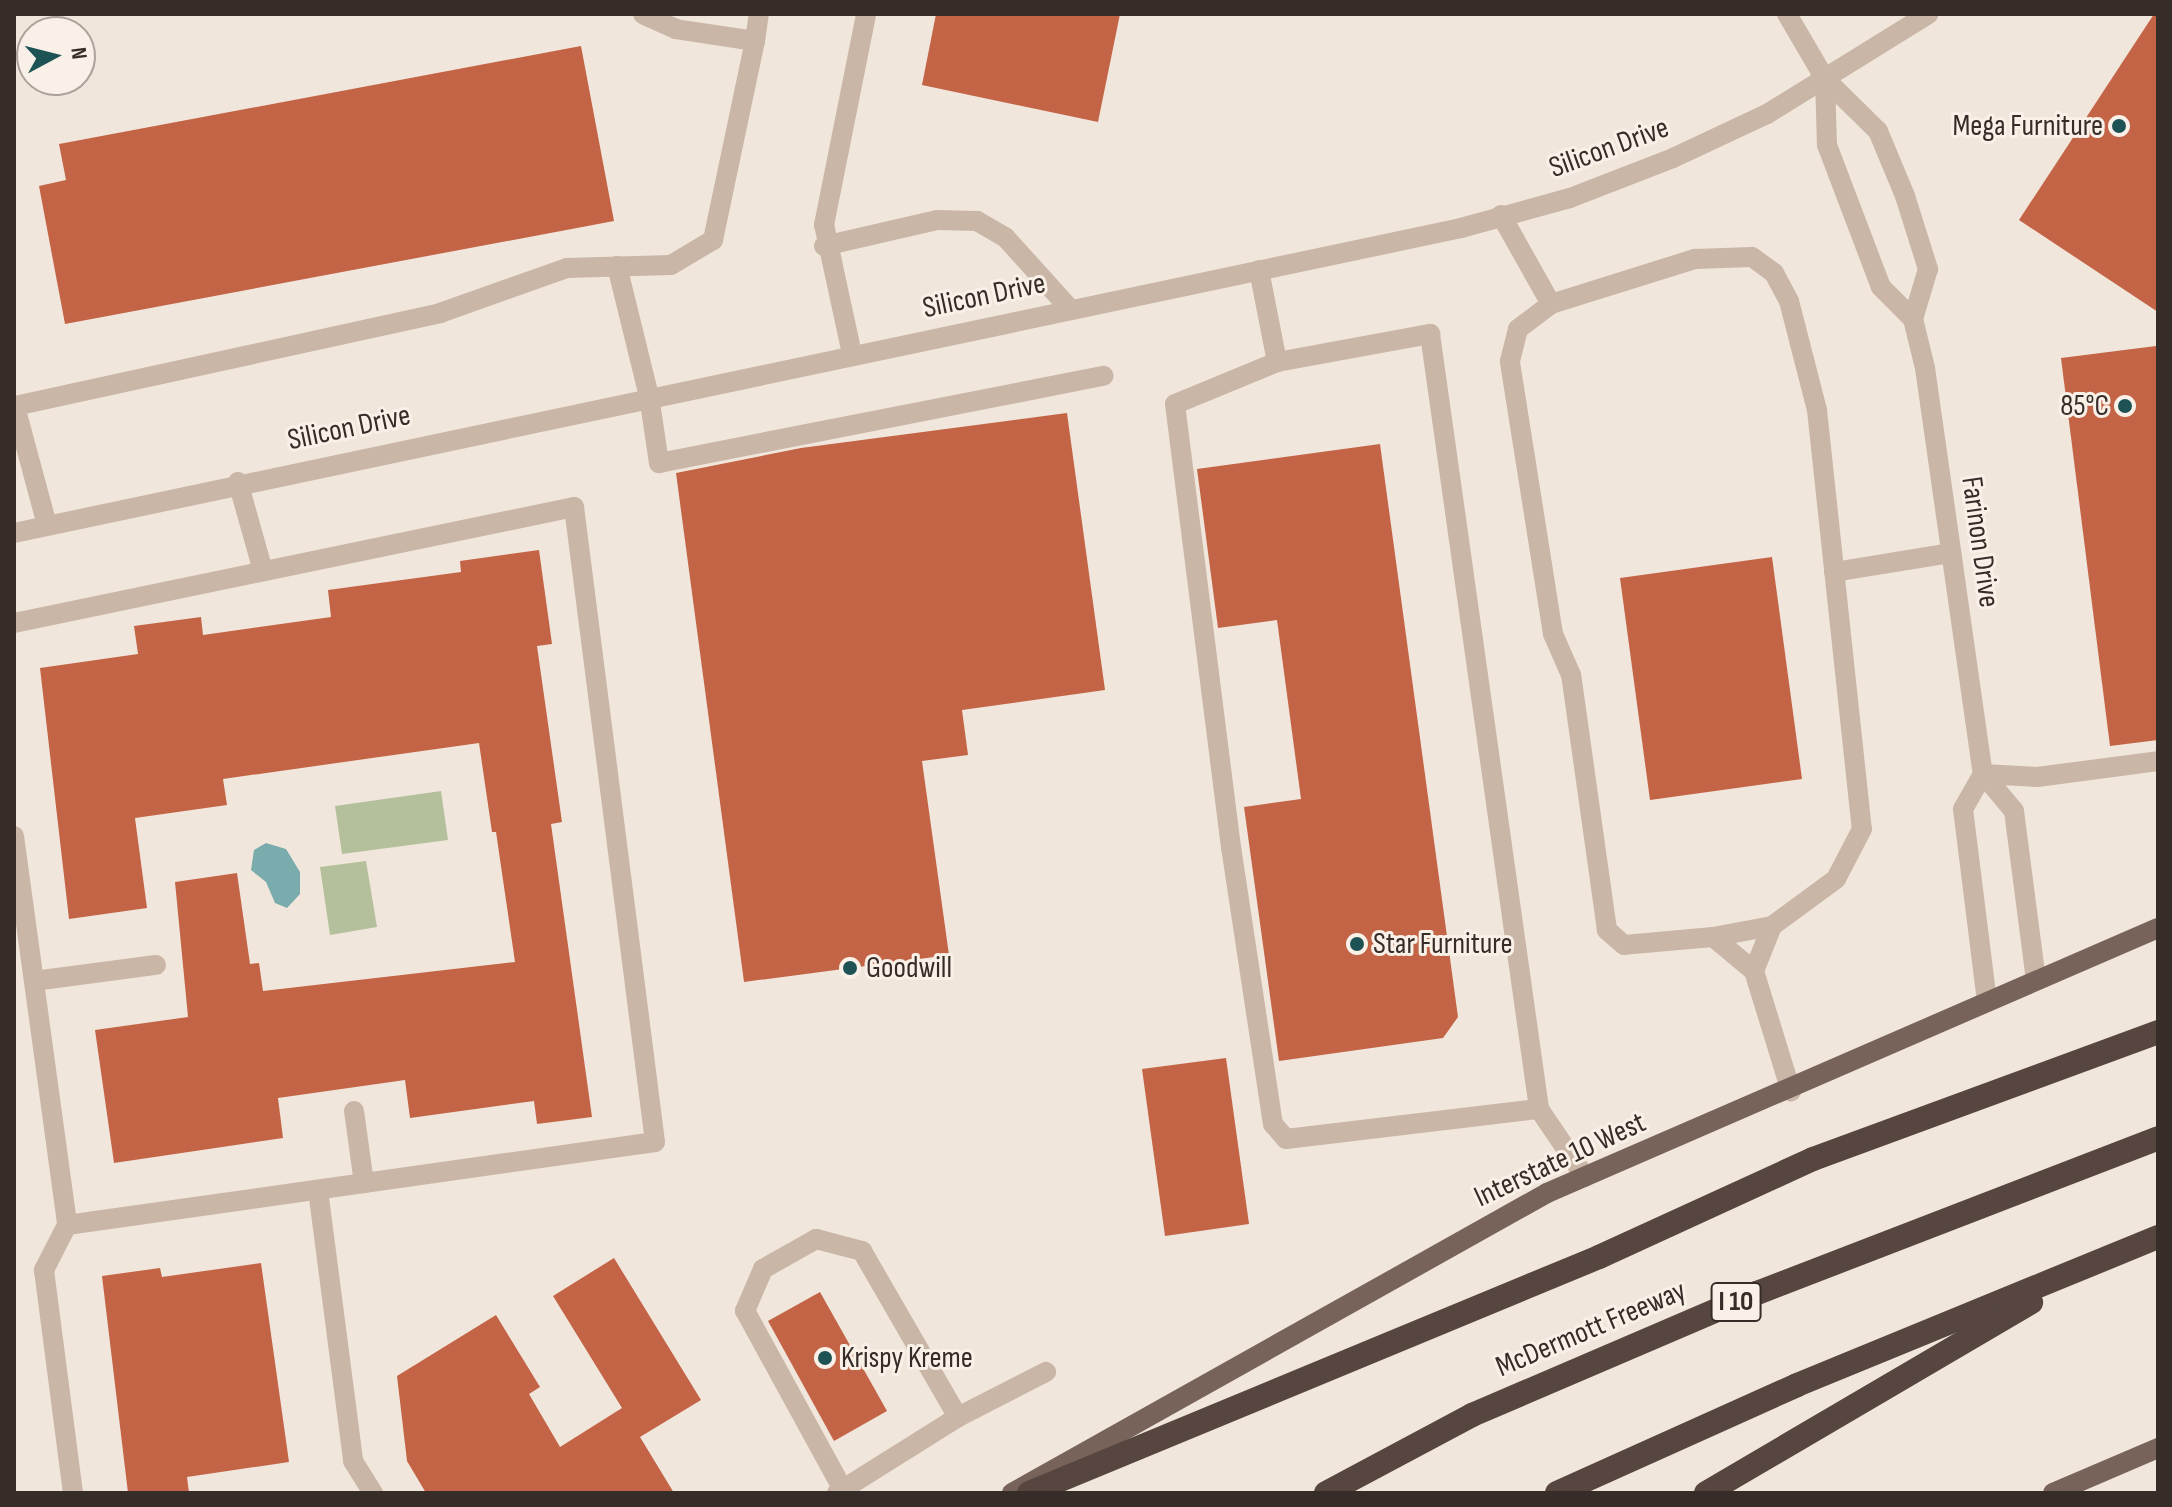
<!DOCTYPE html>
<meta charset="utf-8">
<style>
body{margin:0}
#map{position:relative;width:2172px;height:1507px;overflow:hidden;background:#f1e6db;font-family:"Sofia Sans Condensed",sans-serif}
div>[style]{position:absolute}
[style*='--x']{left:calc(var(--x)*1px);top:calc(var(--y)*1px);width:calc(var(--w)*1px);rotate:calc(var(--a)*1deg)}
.green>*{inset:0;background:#b4c09b}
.water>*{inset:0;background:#7bacad}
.building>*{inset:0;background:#c36447}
.minor>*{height:20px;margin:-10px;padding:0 10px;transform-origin:10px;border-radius:10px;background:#c9b6a7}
.major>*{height:20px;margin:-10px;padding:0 10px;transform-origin:10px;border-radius:10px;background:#776359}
.highway>*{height:24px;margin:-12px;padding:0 12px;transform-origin:12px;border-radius:12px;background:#56463f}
.dots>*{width:22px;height:22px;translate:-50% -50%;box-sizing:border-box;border:4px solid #f9f1e7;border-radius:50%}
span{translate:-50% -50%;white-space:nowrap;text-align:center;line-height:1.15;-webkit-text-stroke:6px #f9f1e7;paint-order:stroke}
.shield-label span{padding:2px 6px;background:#f9f1e7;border:2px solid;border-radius:6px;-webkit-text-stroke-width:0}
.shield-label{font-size:28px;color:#362c28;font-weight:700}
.poi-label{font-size:30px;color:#362c28}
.right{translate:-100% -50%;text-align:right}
.left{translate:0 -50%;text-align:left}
.street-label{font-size:30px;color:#362c28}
.frame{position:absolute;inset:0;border:16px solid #362c28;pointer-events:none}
.north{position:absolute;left:16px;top:16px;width:80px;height:80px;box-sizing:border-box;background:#f9f1e7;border:2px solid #aba29b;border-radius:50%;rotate:83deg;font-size:22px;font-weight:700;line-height:32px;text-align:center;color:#362c28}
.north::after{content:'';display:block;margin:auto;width:28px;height:36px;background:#1e5356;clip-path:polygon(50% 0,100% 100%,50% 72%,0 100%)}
</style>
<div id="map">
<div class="green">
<i style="clip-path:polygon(441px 791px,448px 840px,342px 854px,335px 806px)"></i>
<i style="clip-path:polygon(366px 861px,377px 927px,330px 935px,320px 867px)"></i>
</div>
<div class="water">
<i style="clip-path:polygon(266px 843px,286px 849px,300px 872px,300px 894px,287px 908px,275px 903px,266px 882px,251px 870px,254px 850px)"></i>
</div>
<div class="building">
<i style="clip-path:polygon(936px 14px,1120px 14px,1098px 122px,922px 85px)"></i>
<i style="clip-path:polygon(2154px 14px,2158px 14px,2158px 312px,2019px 220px)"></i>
<i style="clip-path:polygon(581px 46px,614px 221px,65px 324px,39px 186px,66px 180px,59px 144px)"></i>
<i style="clip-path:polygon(2156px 346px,2158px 740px,2110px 746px,2061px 358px)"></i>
<i style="clip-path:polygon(1067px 413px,1105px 690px,962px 710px,968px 755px,922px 761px,949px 955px,744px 982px,676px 473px,801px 448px)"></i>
<i style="clip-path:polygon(1380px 444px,1458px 1017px,1443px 1038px,1279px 1061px,1244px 807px,1301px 799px,1277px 620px,1218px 628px,1197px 469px)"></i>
<i style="clip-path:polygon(539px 550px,552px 644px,537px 646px,562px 822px,551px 824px,592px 1117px,537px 1124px,534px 1101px,410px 1118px,405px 1080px,278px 1098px,283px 1138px,114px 1163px,95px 1030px,188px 1017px,175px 882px,237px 873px,250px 964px,259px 963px,263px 991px,515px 962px,496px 832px,492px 832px,479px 743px,223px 779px,227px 805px,135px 818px,147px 908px,69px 919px,40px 668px,138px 654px,134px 626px,201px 617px,203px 635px,331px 617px,328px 590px,461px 572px,460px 561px)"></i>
<i style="clip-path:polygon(1772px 557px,1802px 779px,1650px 800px,1620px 578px)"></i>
<i style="clip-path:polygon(1226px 1058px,1249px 1224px,1165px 1236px,1142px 1069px)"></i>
<i style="clip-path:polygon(614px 1258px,701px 1400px,640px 1437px,674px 1493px,426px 1493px,407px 1461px,397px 1376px,496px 1315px,540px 1387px,529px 1394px,560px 1447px,622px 1408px,553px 1296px)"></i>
<i style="clip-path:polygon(261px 1263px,289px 1462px,187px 1477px,189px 1493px,128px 1493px,102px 1276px,160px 1268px,162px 1277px)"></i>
<i style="clip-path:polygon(820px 1292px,887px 1411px,834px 1441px,768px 1321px)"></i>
</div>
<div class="minor">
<i style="--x:1787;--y:14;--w:75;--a:59.7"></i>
<i style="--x:1825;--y:79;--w:74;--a:44.5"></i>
<i style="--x:1878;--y:131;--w:70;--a:67.4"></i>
<i style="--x:1905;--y:196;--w:77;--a:72.5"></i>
<i style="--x:1928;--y:269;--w:52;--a:106.7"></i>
<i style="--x:755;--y:41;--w:27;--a:-82"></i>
<i style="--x:1825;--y:79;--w:66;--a:88.3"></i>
<i style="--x:1827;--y:145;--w:152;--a:69.2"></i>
<i style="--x:1881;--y:287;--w:45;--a:45"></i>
<i style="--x:1913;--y:319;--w:50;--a:76.2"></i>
<i style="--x:1925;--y:368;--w:410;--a:81.9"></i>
<i style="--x:1983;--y:774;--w:48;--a:50"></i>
<i style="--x:2014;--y:811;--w:171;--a:82.6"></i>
<i style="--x:1501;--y:215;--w:102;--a:60.7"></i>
<i style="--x:824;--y:246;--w:116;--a:-13"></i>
<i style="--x:937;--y:220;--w:40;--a:1.4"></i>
<i style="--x:977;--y:221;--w:32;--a:30"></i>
<i style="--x:1005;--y:237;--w:97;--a:47.9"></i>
<i style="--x:617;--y:266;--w:134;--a:76.2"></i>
<i style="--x:649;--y:396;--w:68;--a:81.5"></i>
<i style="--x:659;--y:463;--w:453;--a:-11.1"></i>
<i style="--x:1259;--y:270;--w:94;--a:78.9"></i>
<i style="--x:1277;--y:362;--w:156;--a:-10.4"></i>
<i style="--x:1430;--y:334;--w:783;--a:81.99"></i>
<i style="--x:1539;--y:1109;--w:82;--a:55.9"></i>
<i style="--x:852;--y:354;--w:132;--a:-102.2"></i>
<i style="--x:824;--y:225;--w:215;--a:-78.7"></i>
<i style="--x:1277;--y:362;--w:110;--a:157.6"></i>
<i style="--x:1175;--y:404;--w:447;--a:82.8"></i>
<i style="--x:1231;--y:847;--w:280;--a:81.4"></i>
<i style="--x:1273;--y:1124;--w:20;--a:49"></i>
<i style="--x:1286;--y:1139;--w:255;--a:-6.8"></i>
<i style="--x:238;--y:482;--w:92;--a:74.3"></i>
<i style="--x:47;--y:525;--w:123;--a:-105.1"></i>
<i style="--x:15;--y:406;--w:435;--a:-12.3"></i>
<i style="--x:440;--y:313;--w:135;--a:-19.5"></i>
<i style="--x:567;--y:268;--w:104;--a:-1.7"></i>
<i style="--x:671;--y:265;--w:49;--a:-30.8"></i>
<i style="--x:713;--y:240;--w:203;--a:-78.1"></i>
<i style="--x:755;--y:41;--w:80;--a:-171.4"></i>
<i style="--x:676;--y:29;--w:36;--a:-156"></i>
<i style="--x:14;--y:533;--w:1479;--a:-11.9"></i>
<i style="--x:1461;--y:228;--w:113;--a:-15.4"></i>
<i style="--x:1570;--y:198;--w:110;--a:-21.2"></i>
<i style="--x:1673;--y:158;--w:104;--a:-25.1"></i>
<i style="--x:1767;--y:114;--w:190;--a:-31.8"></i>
<i style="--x:1834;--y:572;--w:119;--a:-9.2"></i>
<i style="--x:14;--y:623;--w:572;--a:-11.7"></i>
<i style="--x:574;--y:507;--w:640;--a:82.73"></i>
<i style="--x:655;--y:1142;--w:594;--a:171.97"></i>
<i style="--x:1983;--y:774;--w:40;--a:119.7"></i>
<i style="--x:1963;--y:809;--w:193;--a:82.9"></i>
<i style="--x:1983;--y:774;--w:54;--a:3.2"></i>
<i style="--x:2037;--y:777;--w:122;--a:-7.5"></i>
<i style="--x:14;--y:836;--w:393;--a:82.2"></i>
<i style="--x:67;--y:1225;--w:51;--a:117.1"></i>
<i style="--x:44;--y:1270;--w:225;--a:82.6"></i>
<i style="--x:1713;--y:937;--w:60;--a:-10.6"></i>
<i style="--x:1754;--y:971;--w:53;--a:-140.3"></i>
<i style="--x:1713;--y:937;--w:89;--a:174.9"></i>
<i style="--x:1624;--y:945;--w:23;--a:-139"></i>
<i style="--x:1607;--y:930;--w:258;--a:-98"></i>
<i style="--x:1571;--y:675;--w:45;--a:-113.7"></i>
<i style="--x:1553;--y:634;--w:276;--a:-99"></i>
<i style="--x:1510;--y:361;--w:33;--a:-76"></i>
<i style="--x:1518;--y:329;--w:41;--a:-37.1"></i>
<i style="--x:1551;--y:304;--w:151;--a:-17.4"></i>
<i style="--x:1695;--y:259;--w:57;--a:-2"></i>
<i style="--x:1752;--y:257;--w:27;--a:36"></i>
<i style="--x:1774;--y:273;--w:32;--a:62"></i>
<i style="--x:1789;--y:301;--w:113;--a:75.6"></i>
<i style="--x:1817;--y:410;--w:421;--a:83.9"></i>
<i style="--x:1862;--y:829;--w:56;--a:117.5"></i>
<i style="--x:1836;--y:879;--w:79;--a:143.7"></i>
<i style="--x:1772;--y:926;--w:48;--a:111.8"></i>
<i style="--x:1754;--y:971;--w:126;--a:72.9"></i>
<i style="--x:34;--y:981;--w:123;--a:-7.5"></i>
<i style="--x:354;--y:1111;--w:73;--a:82.1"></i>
<i style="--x:318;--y:1190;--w:273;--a:82.6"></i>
<i style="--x:353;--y:1461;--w:38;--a:58"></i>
<i style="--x:841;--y:1486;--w:200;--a:-118.7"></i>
<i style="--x:745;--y:1311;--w:46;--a:-66.8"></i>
<i style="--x:763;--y:1269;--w:61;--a:-29.5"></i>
<i style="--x:816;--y:1239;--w:48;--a:14.6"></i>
<i style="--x:862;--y:1251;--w:192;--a:60"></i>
<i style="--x:958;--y:1417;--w:99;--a:-27.1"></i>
<i style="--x:837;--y:1493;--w:143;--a:-32.1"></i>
</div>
<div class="major">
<i style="--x:1012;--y:1493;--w:613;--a:-29.28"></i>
<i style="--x:1547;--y:1193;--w:666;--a:-23.45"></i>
<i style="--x:2053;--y:1493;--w:114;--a:-23.2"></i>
</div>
<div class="highway">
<i style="--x:1029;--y:1493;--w:617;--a:-22.49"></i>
<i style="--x:1599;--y:1257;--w:235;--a:-24.6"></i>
<i style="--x:1813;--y:1159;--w:368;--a:-20.2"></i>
<i style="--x:1326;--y:1493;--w:166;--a:-28.1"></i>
<i style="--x:1472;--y:1415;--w:310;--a:-23.2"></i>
<i style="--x:1757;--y:1293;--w:430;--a:-21.1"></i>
<i style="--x:1557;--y:1493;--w:263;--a:-24.2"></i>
<i style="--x:1797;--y:1385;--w:390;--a:-22.3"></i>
<i style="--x:1706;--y:1493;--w:377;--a:-30.4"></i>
</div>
<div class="dots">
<i style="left:2119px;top:126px;background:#1e5356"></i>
<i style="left:2125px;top:406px;background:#1e5356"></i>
<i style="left:1357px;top:944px;background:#1e5356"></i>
<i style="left:850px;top:968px;background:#1e5356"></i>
<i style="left:825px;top:1358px;background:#1e5356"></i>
</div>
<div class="shield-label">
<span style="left:1736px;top:1302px">I 10</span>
</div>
<div class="poi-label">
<span class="right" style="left:2103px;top:126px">Mega Furniture</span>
<span class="right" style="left:2109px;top:406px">85°C</span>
<span class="left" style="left:1373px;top:944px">Star Furniture</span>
<span class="left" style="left:866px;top:968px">Goodwill</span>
<span class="left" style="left:841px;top:1358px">Krispy Kreme</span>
</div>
<div class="street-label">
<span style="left:1609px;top:148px;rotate:-20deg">Silicon Drive</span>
<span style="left:984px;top:296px;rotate:-12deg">Silicon Drive</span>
<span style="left:349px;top:428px;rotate:-12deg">Silicon Drive</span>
<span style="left:1980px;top:542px;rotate:82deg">Farinon Drive</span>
<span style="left:1560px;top:1160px;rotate:-25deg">Interstate 10 West</span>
<span style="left:1591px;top:1329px;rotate:-23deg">McDermott Freeway</span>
</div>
<div class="frame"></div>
<div class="north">N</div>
</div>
